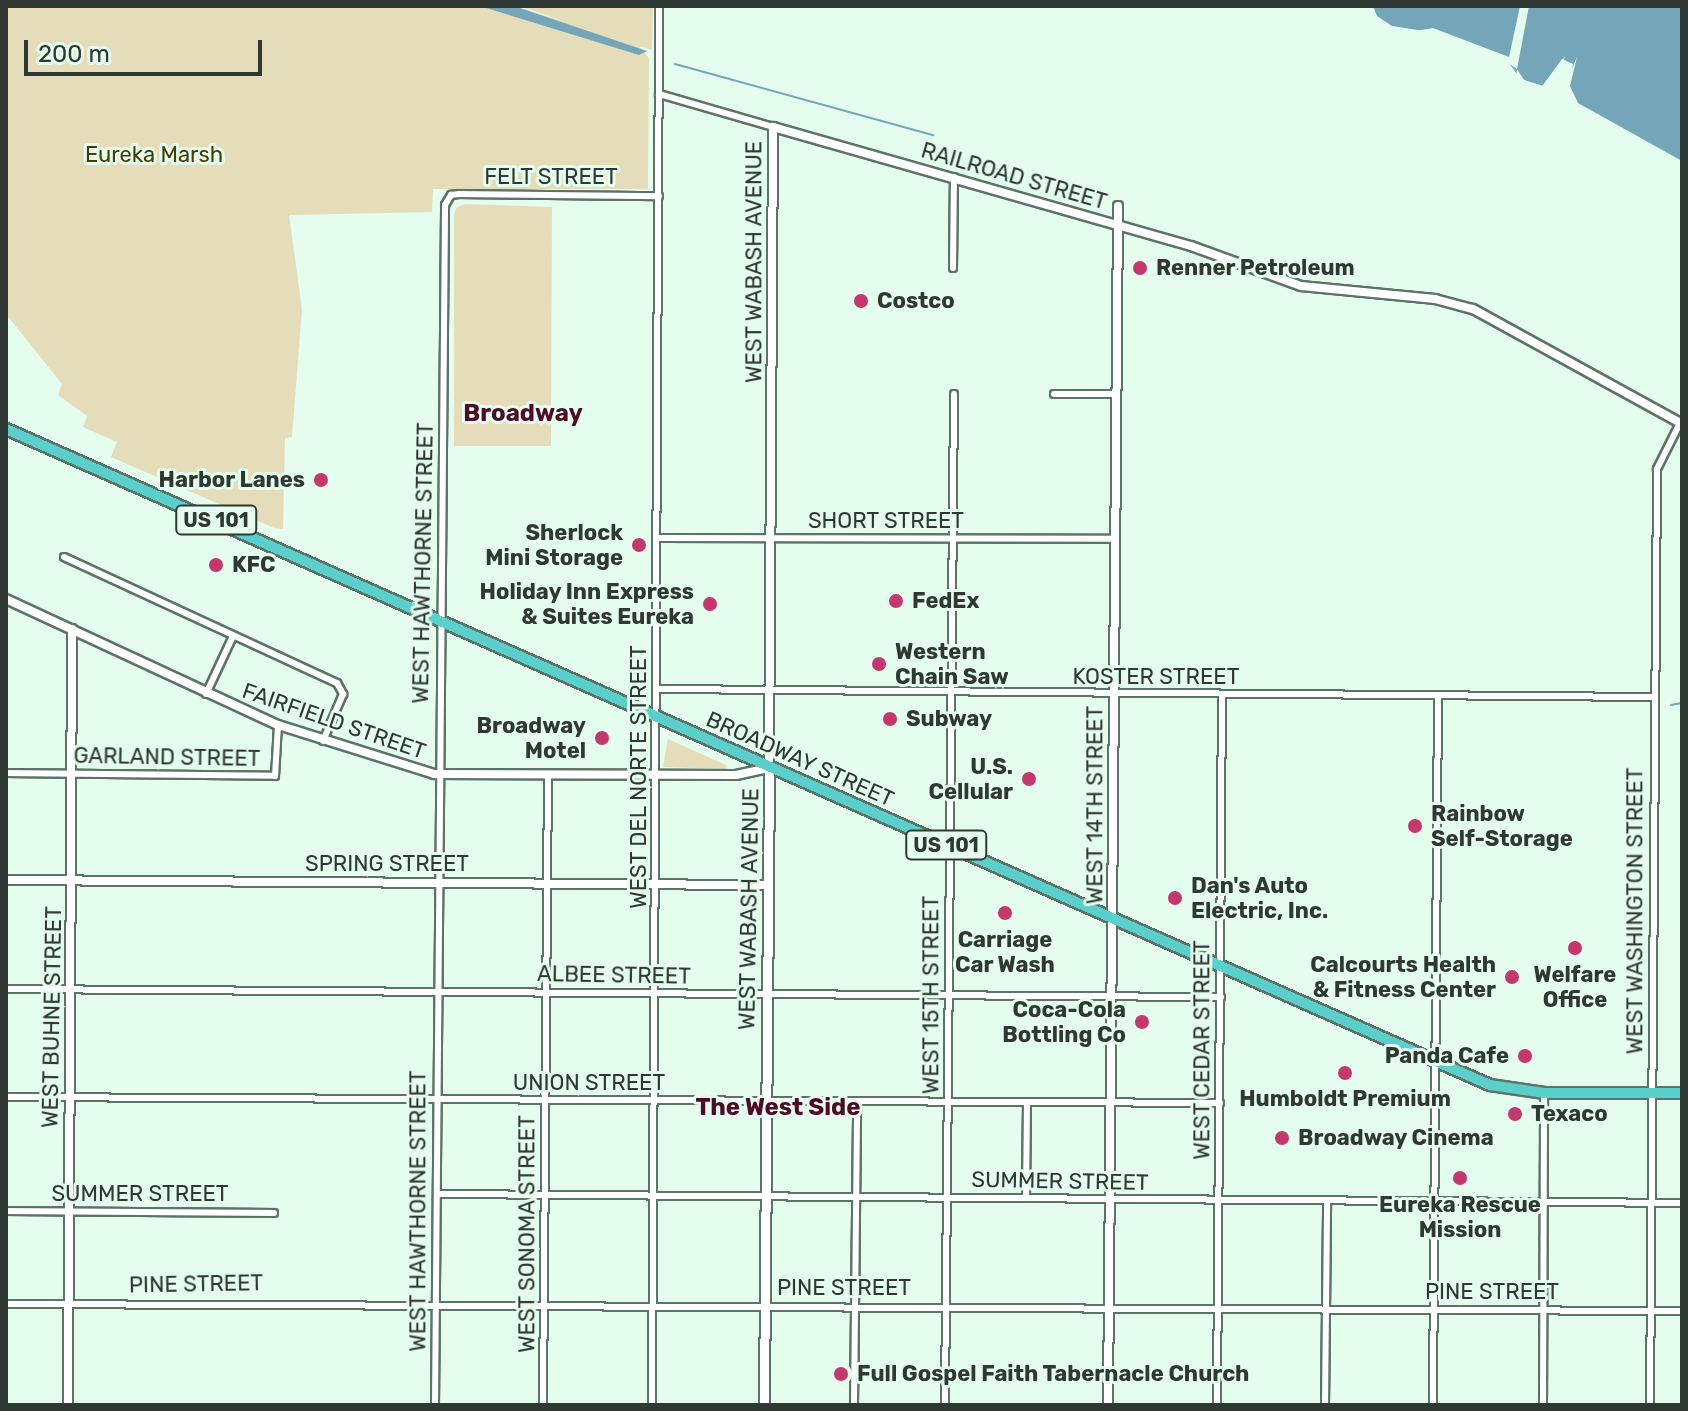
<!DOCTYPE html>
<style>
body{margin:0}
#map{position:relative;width:1688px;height:1411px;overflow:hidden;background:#e4fdee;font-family:Rubik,sans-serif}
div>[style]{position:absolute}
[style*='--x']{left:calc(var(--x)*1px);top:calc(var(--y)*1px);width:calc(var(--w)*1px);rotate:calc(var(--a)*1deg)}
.green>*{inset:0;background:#e5ddb9}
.water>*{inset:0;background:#74a5b8}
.pier>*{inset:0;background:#e4fdee}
.stream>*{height:2px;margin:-1px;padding:0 1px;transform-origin:1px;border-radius:1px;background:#74a5b8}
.roads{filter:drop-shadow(2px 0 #5d7367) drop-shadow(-2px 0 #5d7367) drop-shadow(0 2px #5d7367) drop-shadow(0 -2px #5d7367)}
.minor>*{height:6px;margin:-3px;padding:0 3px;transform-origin:3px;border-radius:3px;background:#fff}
.tertiary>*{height:8px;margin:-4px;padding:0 4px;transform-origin:4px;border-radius:4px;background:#fff}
.secondary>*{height:9px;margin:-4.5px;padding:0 4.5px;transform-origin:4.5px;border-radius:4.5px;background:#fff}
.trunk>*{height:10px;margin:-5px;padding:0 5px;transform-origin:5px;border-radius:5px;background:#5acfcc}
.dots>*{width:22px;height:22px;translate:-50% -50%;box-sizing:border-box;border:4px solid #e4fdee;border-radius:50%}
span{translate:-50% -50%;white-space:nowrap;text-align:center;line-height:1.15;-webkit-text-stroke:6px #e4fdee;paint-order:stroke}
.shield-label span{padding:2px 6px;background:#e4fdee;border:2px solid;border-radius:6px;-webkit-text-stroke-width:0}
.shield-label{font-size:20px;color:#2f3833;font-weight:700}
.park-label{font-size:22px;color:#473c03}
.street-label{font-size:22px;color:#2f3833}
.poi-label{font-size:22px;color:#2f3833;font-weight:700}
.left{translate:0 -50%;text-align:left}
.right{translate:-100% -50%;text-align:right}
.neighbourhood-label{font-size:24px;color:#4e0a26;font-weight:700}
.frame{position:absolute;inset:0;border:8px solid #2f3833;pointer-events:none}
.scale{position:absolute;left:24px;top:40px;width:238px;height:36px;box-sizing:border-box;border:4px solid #2f3833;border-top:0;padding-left:10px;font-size:24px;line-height:28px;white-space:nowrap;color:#2f3833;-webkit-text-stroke:6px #e4fdee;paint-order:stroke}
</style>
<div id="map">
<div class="green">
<i style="clip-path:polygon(6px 6px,514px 6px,566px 22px,520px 6px,653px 7px,652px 50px,639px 46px,649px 58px,648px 189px,433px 189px,432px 212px,289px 215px,302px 309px,292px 437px,285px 438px,283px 529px,274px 528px,111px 457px,117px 442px,83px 427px,87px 416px,58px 395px,62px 384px,6px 314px)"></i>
<i style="clip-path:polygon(465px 204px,552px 207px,551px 446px,454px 446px,454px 216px,456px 208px)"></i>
<i style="clip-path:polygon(668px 739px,726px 765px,726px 769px,663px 767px)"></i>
</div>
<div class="water">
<i style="clip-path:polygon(480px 6px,514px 6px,647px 51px,639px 55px)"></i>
<i style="clip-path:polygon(1373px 6px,1682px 6px,1682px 164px,1576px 104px,1568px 96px,1573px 64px,1562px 59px,1540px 89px,1519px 77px,1507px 60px,1437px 33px,1392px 26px,1377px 16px)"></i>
</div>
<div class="pier">
<i style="clip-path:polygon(1520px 6px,1529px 6px,1517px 69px,1524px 80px,1544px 86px,1566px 55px,1551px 85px,1541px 93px,1516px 80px,1517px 69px,1508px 63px,1410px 32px,1433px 28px,1509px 57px)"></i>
<i style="clip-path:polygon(1577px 57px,1570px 86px,1578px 103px,1682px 161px,1682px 168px,1565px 99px,1562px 93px)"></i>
</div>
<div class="stream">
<i style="--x:675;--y:64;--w:268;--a:15.4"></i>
<i style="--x:1671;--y:705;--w:11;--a:-10"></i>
</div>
<div class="roads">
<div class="minor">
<i style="--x:659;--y:94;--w:119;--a:16.1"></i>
<i style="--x:953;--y:268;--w:91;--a:-89.4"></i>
<i style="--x:1054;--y:394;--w:61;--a:0"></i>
<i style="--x:658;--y:538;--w:456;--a:0.1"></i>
<i style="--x:64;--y:557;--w:301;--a:24.8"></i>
<i style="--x:337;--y:683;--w:13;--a:61"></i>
<i style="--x:343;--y:694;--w:51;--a:113.1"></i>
<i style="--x:658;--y:689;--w:996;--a:0.46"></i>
<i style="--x:206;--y:694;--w:64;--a:-65"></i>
<i style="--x:6;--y:773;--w:269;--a:0.6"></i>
<i style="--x:275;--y:776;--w:51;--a:-86.6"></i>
<i style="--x:6;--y:989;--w:1215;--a:0.38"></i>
<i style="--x:6;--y:1097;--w:1214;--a:0.28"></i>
<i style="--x:437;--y:1194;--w:1245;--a:0.41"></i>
<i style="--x:1026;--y:1198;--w:96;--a:-89.4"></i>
<i style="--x:6;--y:1211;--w:268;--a:0.4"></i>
<i style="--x:6;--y:1304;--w:1676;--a:0.24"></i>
<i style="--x:435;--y:1405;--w:1200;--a:-89.52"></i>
<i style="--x:445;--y:205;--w:12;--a:-59"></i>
<i style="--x:451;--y:195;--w:8;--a:-7"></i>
<i style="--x:459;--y:194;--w:200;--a:0.6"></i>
<i style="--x:543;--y:1405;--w:631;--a:-89.55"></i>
<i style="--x:652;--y:1405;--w:1399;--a:-89.71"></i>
<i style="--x:854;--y:1405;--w:304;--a:-89.4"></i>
<i style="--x:945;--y:1405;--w:1011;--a:-89.49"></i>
<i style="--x:1217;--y:1405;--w:710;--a:-89.6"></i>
<i style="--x:1325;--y:1405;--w:204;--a:-89.4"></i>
<i style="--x:1433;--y:1405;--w:709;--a:-89.6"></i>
<i style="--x:1543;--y:1405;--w:312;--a:-89.8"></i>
<i style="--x:1650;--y:1405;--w:936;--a:-89.57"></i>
<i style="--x:1657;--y:469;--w:51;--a:-63.4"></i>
</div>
<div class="tertiary">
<i style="--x:6;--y:599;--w:300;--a:24.9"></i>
<i style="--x:278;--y:725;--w:164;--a:17.4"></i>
<i style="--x:434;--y:774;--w:302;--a:0.2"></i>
<i style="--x:736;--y:775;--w:34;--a:-12"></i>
<i style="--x:769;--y:768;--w:641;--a:-89.64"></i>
<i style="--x:773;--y:127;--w:435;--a:15.9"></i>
<i style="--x:1191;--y:246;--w:117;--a:20"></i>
<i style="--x:1301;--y:286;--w:135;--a:5.5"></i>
<i style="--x:1435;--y:299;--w:39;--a:15"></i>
<i style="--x:1473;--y:309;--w:239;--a:28.8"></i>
<i style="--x:6;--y:880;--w:761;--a:0.38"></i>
<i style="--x:68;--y:1405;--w:776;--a:-89.7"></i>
<i style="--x:1108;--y:1405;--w:1199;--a:-89.52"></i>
</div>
<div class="secondary">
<i style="--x:764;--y:1405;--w:637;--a:-89.55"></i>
</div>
<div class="trunk">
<i style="--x:6;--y:429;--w:1623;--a:23.85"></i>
<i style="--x:1490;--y:1085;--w:55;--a:8.4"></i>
<i style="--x:1544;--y:1093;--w:138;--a:0"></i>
</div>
</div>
<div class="dots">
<i style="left:1140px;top:268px;background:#c4386d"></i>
<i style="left:861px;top:301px;background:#c4386d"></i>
<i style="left:321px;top:480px;background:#c4386d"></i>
<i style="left:639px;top:545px;background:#c4386d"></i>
<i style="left:216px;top:565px;background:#c4386d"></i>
<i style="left:896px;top:601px;background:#c4386d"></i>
<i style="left:710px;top:604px;background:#c4386d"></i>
<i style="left:879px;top:664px;background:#c4386d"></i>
<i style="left:890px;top:719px;background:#c4386d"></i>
<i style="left:602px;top:738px;background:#c4386d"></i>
<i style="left:1029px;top:779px;background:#c4386d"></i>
<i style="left:1415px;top:826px;background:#c4386d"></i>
<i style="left:1175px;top:898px;background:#c4386d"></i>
<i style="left:1005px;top:913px;background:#c4386d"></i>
<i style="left:1575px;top:948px;background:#c4386d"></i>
<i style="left:1512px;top:977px;background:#c4386d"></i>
<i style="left:1142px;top:1022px;background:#c4386d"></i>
<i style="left:1525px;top:1056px;background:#c4386d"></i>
<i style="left:1345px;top:1073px;background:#c4386d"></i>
<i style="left:1515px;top:1114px;background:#c4386d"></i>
<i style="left:1282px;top:1138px;background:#c4386d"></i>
<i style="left:1460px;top:1178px;background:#c4386d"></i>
<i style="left:841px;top:1374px;background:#c4386d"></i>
</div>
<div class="shield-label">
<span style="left:216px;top:520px">US 101</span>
<span style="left:946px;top:845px">US 101</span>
</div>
<div class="park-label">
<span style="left:154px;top:155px">Eureka Marsh</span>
</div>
<div class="street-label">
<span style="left:1014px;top:176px;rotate:16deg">RAILROAD STREET</span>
<span style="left:551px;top:177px">FELT STREET</span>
<span style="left:754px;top:262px;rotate:-90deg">WEST WABASH AVENUE</span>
<span style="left:886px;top:521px">SHORT STREET</span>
<span style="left:423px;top:563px;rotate:-89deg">WEST HAWTHORNE STREET</span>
<span style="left:1156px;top:677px">KOSTER STREET</span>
<span style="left:334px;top:721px;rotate:19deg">FAIRFIELD STREET</span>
<span style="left:167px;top:757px;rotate:1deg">GARLAND STREET</span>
<span style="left:800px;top:759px;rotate:24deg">BROADWAY STREET</span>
<span style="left:639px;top:777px;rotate:-90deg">WEST DEL NORTE STREET</span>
<span style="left:1095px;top:805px;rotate:-90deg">WEST 14TH STREET</span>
<span style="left:387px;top:864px">SPRING STREET</span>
<span style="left:749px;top:909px;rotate:-89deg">WEST WABASH AVENUE</span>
<span style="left:1635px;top:911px;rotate:-90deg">WEST WASHINGTON STREET</span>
<span style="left:614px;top:975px;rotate:1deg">ALBEE STREET</span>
<span style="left:931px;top:995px;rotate:-90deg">WEST 15TH STREET</span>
<span style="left:52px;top:1017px;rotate:-89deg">WEST BUHNE STREET</span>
<span style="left:1202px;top:1050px;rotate:-90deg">WEST CEDAR STREET</span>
<span style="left:589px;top:1083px">UNION STREET</span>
<span style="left:1060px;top:1181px;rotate:1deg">SUMMER STREET</span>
<span style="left:140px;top:1194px">SUMMER STREET</span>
<span style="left:418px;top:1211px;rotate:-90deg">WEST HAWTHORNE STREET</span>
<span style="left:527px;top:1234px;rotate:-90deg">WEST SONOMA STREET</span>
<span style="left:196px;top:1284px;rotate:-1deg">PINE STREET</span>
<span style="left:844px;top:1288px">PINE STREET</span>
<span style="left:1492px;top:1292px">PINE STREET</span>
</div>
<div class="poi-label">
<span class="left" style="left:1156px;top:268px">Renner Petroleum</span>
<span class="left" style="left:877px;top:301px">Costco</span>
<span class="right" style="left:305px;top:480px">Harbor Lanes</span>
<span class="right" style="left:623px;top:545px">Sherlock<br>Mini Storage</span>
<span class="left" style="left:232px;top:565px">KFC</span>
<span class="right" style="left:694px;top:604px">Holiday Inn Express<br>&amp; Suites Eureka</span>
<span class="left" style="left:912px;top:601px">FedEx</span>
<span class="left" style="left:895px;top:664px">Western<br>Chain Saw</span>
<span class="left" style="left:906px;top:719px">Subway</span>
<span class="right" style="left:586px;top:738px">Broadway<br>Motel</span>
<span class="right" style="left:1013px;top:779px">U.S.<br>Cellular</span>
<span class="left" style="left:1431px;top:826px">Rainbow<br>Self-Storage</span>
<span class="left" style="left:1191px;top:898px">Dan's Auto<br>Electric, Inc.</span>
<span style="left:1005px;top:952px">Carriage<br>Car Wash</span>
<span class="right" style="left:1496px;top:977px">Calcourts Health<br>&amp; Fitness Center</span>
<span style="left:1575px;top:987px">Welfare<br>Office</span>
<span class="right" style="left:1126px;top:1022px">Coca-Cola<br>Bottling Co</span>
<span class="right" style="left:1509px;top:1056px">Panda Cafe</span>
<span style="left:1345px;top:1099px">Humboldt Premium</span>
<span class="left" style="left:1531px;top:1114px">Texaco</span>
<span class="left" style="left:1298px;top:1138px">Broadway Cinema</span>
<span style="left:1460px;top:1217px">Eureka Rescue<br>Mission</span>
<span class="left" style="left:857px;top:1374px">Full Gospel Faith Tabernacle Church</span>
</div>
<div class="neighbourhood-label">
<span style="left:523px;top:414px">Broadway</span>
<span style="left:778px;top:1108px">The West Side</span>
</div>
<div class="frame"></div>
<div class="scale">200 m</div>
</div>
